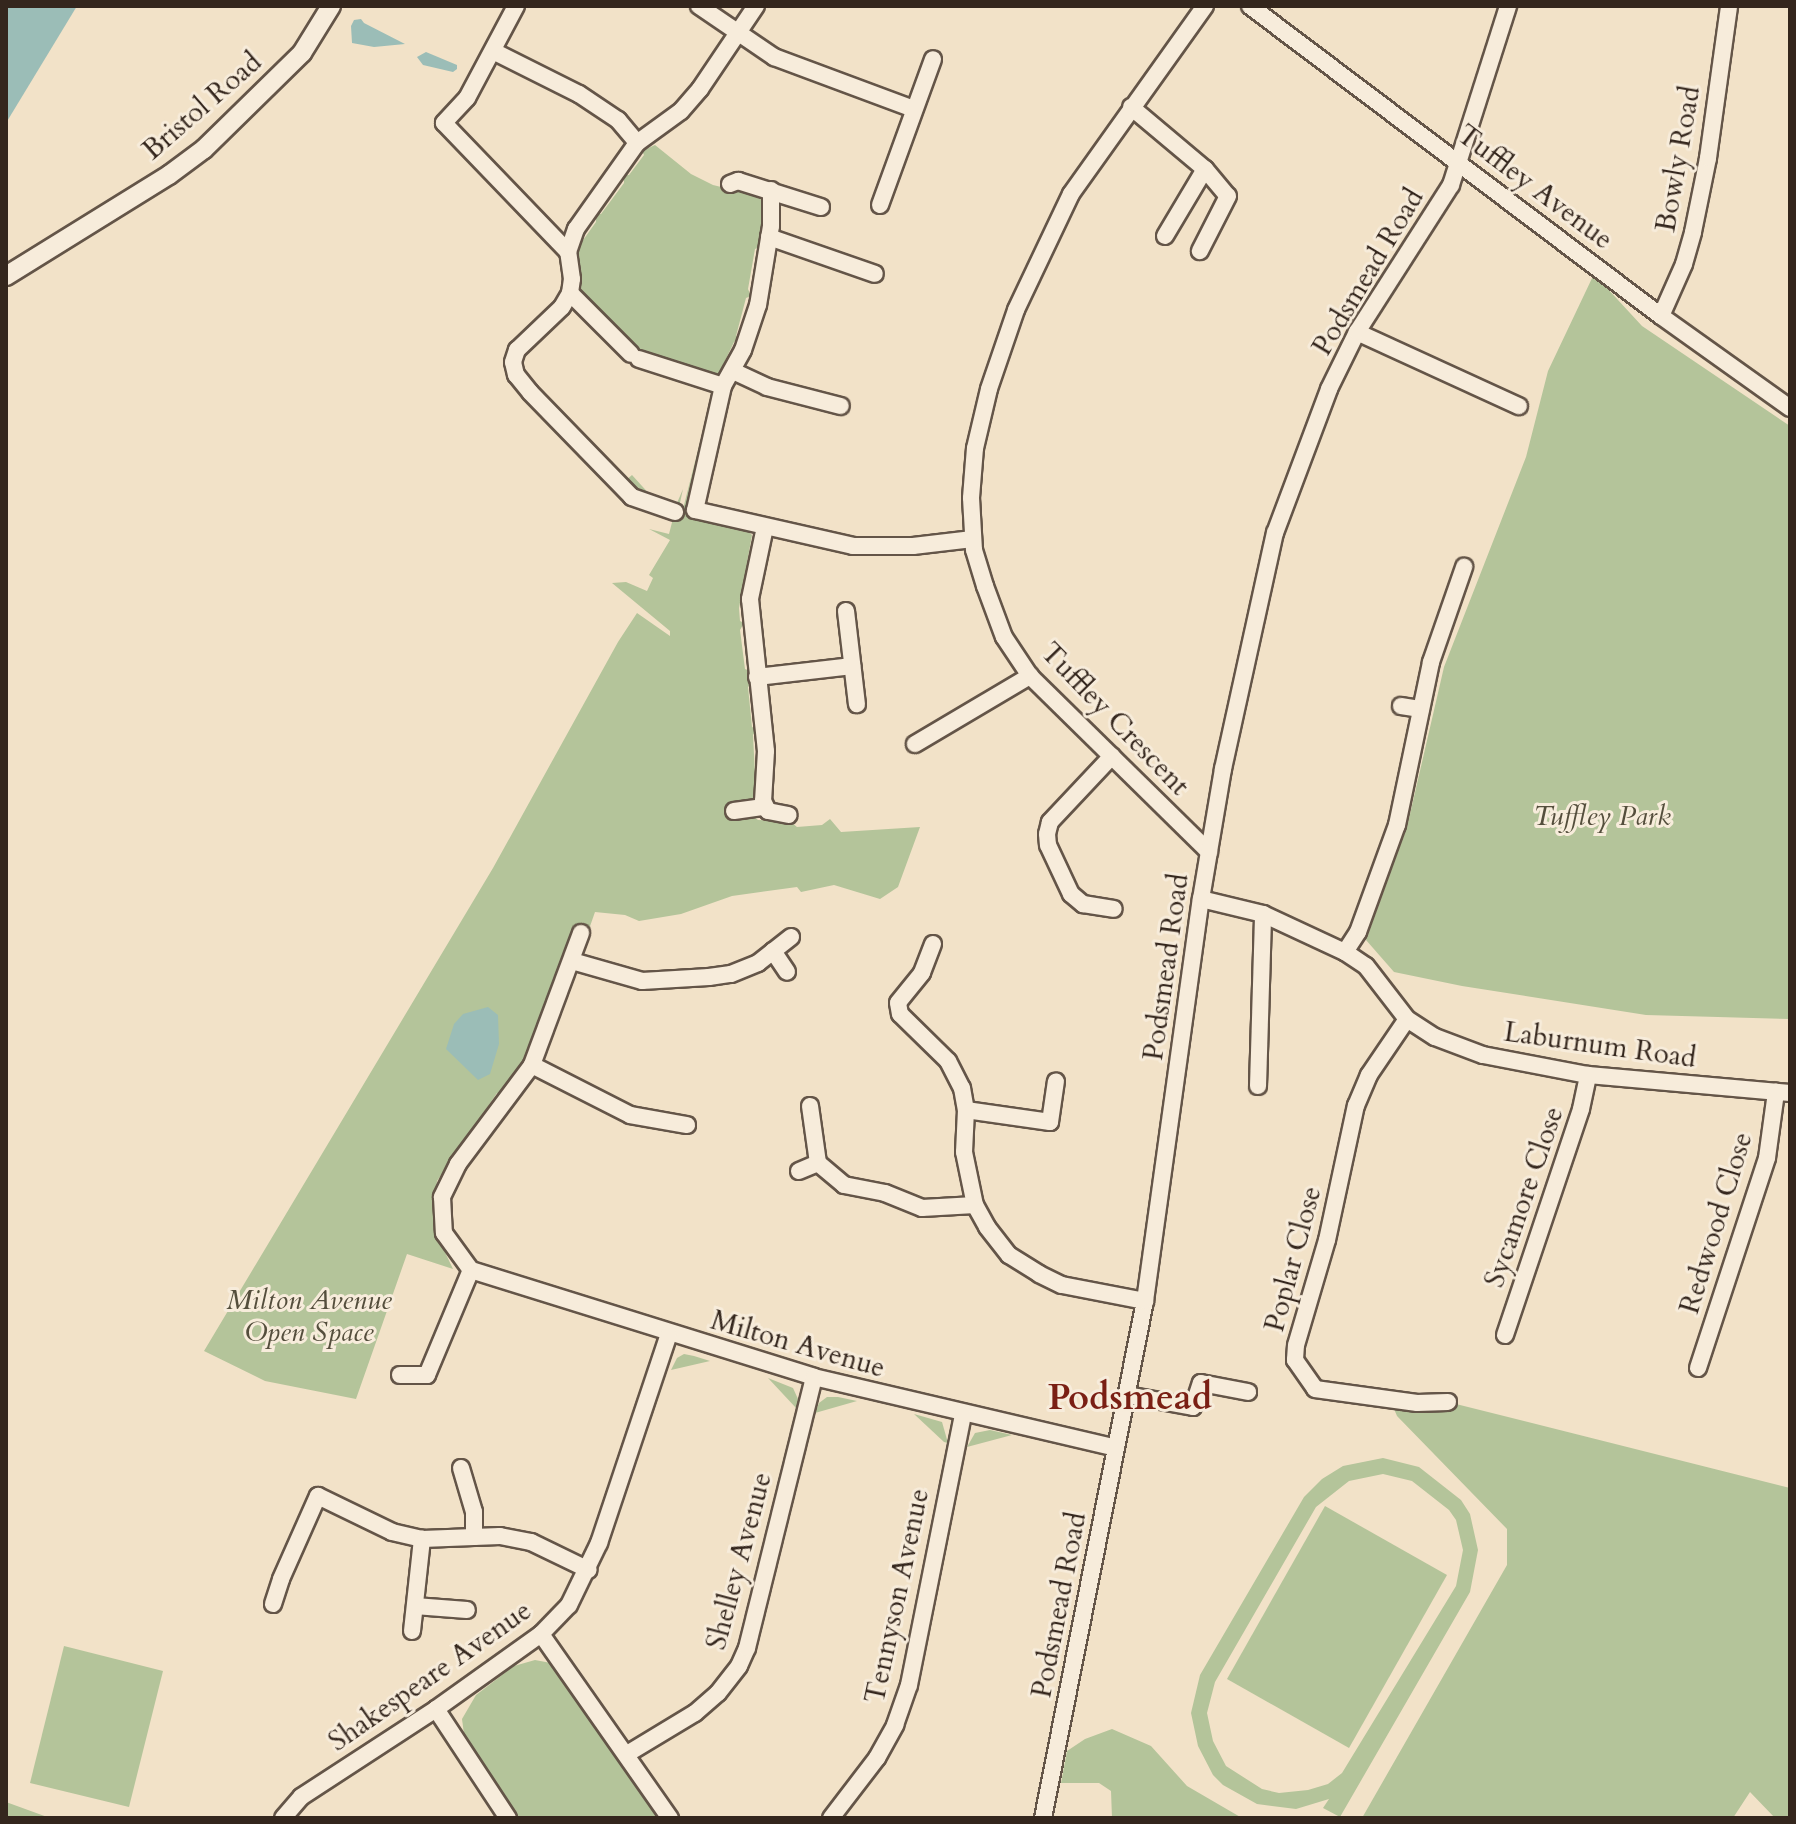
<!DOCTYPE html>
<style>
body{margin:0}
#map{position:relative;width:1796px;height:1824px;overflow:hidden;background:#f2e2c8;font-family:Cardo,serif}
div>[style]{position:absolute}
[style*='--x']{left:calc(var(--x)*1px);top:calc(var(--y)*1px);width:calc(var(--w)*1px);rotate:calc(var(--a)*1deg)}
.green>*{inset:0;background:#b4c49a}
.water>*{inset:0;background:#9bbdb7}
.roads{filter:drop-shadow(2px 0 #645548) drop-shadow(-2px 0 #645548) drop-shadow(0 2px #645548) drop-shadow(0 -2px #645548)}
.minor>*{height:16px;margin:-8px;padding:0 8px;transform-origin:8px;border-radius:8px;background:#f7ecdb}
.tertiary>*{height:18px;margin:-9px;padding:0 9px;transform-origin:9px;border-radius:9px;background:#f7ecdb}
span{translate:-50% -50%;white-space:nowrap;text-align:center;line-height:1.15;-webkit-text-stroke:6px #f7ecdb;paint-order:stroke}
.street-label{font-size:28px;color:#34261d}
.park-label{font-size:28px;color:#544e3c;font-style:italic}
.district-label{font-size:36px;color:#7a1f14;font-weight:700}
.frame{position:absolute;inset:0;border:8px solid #34261d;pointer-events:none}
</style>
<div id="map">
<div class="green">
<i style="clip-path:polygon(655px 145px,691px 174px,713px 185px,758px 196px,764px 204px,760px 247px,755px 249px,748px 289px,751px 296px,746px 298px,736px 336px,740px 338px,734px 342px,723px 365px,725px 372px,721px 372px,714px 380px,707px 372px,686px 366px,681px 369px,643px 356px,607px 323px,608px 318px,586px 295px,579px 294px,576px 242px,581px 243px,596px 222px,596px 214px,601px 214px,624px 183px,624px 175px,629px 175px,644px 155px,642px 151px)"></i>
<i style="clip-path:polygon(1594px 274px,1642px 326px,1790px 426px,1790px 1019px,1646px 1015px,1462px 986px,1394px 972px,1366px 940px,1407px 827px,1444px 667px,1526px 457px,1548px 371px)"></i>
<i style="clip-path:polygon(700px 442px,704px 443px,686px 514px,746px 529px,752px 535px,739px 608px,740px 621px,744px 623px,740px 630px,745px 669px,750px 671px,751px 684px,748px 687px,752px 727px,757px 729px,753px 735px,755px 774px,759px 775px,753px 816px,758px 820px,791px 822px,797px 827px,822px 825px,830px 819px,841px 832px,920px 827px,898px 887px,880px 899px,834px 885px,801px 892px,797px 887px,732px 896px,681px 914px,639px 921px,625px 915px,595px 912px,588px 932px,573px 930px,522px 1066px,501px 1095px,497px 1093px,437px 1181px,433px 1227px,453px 1269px,407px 1254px,356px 1399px,265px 1381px,204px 1351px,493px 868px,618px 642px,637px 613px,670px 636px,670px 631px,612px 583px,626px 582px,647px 591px,653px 578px,649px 575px,670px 540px,649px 529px,669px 534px,676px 507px,651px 501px,624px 482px,632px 475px,652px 497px,677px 503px,683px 489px,678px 512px,682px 513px)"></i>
<i style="clip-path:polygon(684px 1354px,694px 1356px,710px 1361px,671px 1370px,677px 1358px)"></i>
<i style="clip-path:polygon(768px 1378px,793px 1388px,798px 1399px,797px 1409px)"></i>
<i style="clip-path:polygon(827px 1397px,838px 1397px,857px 1401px,815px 1413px,819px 1403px)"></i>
<i style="clip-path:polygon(1389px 1397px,1448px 1402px,1790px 1488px,1790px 1818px,1775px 1818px,1750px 1792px,1733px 1818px,1362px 1818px,1507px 1565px,1507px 1529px,1397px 1416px)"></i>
<i style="clip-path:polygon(914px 1414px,942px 1422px,948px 1443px,944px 1442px)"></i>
<i style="clip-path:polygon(990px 1430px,1012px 1435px,967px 1447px,975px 1433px)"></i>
<i style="clip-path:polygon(evenodd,1383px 1458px,1419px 1467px,1461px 1500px,1470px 1514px,1478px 1550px,1470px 1592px,1340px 1817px,1323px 1808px,1329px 1799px,1296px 1809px,1257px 1804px,1223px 1785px,1213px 1775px,1198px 1746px,1191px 1713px,1200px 1675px,1304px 1497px,1322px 1479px,1343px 1466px,1383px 1458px,1383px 1474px,1412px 1481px,1449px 1510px,1456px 1520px,1463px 1550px,1456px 1586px,1342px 1773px,1328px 1784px,1308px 1790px,1279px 1793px,1262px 1789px,1226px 1766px,1213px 1741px,1207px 1713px,1215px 1682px,1316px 1507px,1349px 1481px,1383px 1474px)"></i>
<i style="clip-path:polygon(1325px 1506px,1447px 1575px,1349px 1748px,1227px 1679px)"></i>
<i style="clip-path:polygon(64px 1646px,163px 1671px,129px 1807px,30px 1783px)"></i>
<i style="clip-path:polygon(535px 1660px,556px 1664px,663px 1818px,518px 1818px,464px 1734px,462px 1719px,476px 1695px,514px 1666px)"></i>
<i style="clip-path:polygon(1112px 1729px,1151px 1746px,1187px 1786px,1242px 1818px,1112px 1818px,1111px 1791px,1099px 1783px,1061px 1783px,1067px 1751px,1085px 1739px)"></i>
<i style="clip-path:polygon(6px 1802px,50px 1818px,6px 1818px)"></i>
</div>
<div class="water">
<i style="clip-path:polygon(6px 6px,77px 6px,6px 123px)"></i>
<i style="clip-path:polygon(361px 19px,364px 23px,405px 44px,374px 47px,352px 43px,351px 26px,354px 20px)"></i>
<i style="clip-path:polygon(426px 52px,457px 65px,457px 69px,453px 72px,423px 65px,417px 57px)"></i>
<i style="clip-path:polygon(488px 1007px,498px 1015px,499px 1044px,490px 1074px,478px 1080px,446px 1049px,454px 1024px,463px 1014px)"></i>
</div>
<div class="roads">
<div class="minor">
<i style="--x:516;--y:6;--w:104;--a:118"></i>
<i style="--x:467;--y:98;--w:34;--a:133"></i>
<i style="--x:444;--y:123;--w:179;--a:46.1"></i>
<i style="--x:699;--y:6;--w:91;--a:34.2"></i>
<i style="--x:774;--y:57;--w:149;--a:20.4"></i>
<i style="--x:1205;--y:6;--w:231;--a:125.5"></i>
<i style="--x:1071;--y:194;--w:128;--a:115.4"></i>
<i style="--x:1016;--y:310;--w:83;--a:108.9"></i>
<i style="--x:989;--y:389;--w:61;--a:103.3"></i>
<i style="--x:975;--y:448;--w:50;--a:94.6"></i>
<i style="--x:971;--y:498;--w:52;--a:86.7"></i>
<i style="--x:974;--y:550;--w:38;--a:73"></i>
<i style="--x:985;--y:586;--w:54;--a:69.6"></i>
<i style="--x:1004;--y:637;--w:47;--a:56.3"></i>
<i style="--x:1030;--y:676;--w:251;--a:44.5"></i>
<i style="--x:1250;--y:6;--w:515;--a:37.03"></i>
<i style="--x:1661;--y:316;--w:158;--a:35.5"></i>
<i style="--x:493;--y:51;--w:96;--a:26.6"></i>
<i style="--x:579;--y:94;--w:47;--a:33.7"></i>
<i style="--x:618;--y:120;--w:30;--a:50"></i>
<i style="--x:1131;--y:107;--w:97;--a:40"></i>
<i style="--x:1205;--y:169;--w:35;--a:50"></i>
<i style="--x:1228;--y:196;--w:62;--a:117"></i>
<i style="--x:730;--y:184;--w:9;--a:-21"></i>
<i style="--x:738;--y:181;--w:87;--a:17.4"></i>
<i style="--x:771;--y:190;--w:36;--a:90"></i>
<i style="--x:771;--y:226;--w:80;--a:99.3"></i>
<i style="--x:758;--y:305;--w:47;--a:108.4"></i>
<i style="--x:743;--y:350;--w:41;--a:119.1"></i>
<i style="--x:723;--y:386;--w:127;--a:102.7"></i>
<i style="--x:695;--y:510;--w:162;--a:12.8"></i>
<i style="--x:853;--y:546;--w:60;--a:0"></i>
<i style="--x:913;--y:546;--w:60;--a:-6.7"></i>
<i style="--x:880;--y:205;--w:155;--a:-70"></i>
<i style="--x:1165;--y:236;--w:78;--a:-59.2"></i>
<i style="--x:769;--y:237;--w:112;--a:19.2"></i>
<i style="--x:570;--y:293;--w:86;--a:45"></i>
<i style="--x:1661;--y:316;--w:57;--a:-66.1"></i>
<i style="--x:1684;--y:264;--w:33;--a:-74"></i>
<i style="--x:1693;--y:232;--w:76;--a:-78.5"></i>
<i style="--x:1708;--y:158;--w:153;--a:-82.1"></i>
<i style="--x:1357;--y:332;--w:178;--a:24.6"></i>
<i style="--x:639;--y:359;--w:88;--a:17.8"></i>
<i style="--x:733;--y:371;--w:38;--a:25"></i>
<i style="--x:767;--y:387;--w:76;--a:14.4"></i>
<i style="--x:675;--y:512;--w:46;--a:-160.8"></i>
<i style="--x:632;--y:497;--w:146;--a:-134.2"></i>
<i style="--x:530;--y:392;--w:22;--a:-129"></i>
<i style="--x:516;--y:375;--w:13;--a:-103"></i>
<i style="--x:513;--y:362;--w:13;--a:-72"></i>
<i style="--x:517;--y:350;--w:62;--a:-43.7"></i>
<i style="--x:562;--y:307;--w:16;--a:-60"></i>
<i style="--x:570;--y:293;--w:14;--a:-82"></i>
<i style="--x:572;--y:279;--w:27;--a:-98"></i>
<i style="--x:568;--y:252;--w:24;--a:-71"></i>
<i style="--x:576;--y:229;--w:105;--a:-54.7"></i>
<i style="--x:637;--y:143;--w:54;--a:-36"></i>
<i style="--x:681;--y:111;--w:29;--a:-49"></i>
<i style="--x:700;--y:89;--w:100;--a:-56"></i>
<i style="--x:765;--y:527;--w:74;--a:101.8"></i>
<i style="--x:750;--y:599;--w:153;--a:84"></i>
<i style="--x:766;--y:751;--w:50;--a:93.4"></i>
<i style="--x:763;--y:801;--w:11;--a:63"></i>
<i style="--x:768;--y:811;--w:21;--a:11"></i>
<i style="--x:846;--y:611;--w:94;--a:83.3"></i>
<i style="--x:757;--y:677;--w:96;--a:-6.6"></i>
<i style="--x:1401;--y:706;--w:20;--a:9"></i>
<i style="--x:915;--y:744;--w:134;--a:-30.6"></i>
<i style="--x:1112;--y:756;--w:91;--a:133.2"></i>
<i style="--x:1050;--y:822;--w:12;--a:104"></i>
<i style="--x:1047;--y:834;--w:11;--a:85"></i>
<i style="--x:1048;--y:845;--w:54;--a:64.9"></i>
<i style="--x:1071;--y:894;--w:16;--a:40"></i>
<i style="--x:1083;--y:904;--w:31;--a:9"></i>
<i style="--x:734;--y:811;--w:30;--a:-8"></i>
<i style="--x:1201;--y:899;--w:64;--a:13.6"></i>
<i style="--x:1263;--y:914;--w:90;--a:24.9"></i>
<i style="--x:1345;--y:952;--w:24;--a:-57"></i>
<i style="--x:1358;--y:932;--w:114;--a:-70"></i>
<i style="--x:1397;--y:825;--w:167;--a:-78.2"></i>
<i style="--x:1431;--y:662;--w:101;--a:-70.8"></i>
<i style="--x:581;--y:933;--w:141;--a:110.4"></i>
<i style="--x:532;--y:1065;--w:124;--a:126.8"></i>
<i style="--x:458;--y:1164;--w:37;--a:116"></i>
<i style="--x:442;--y:1197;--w:36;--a:87"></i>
<i style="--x:444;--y:1233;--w:46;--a:53.9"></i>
<i style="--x:471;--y:1270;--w:359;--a:17.3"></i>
<i style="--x:814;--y:1377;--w:310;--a:13.2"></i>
<i style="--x:933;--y:944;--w:31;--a:111"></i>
<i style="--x:922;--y:973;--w:38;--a:129"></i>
<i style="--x:898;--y:1003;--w:11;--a:80"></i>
<i style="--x:900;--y:1014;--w:67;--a:44.4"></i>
<i style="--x:948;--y:1061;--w:30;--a:63"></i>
<i style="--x:962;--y:1088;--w:22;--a:80"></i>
<i style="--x:966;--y:1110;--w:42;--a:92.7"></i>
<i style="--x:964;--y:1152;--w:54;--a:78.3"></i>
<i style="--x:975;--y:1205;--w:25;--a:61"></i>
<i style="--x:987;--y:1227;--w:36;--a:52"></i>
<i style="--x:1009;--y:1255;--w:36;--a:32"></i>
<i style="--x:1039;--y:1274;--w:25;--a:26"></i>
<i style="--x:1062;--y:1285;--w:85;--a:10.9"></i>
<i style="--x:773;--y:951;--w:25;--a:56"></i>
<i style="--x:1345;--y:952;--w:25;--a:34"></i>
<i style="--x:1366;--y:966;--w:67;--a:52.3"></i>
<i style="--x:1407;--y:1019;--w:33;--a:33"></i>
<i style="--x:1435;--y:1037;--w:51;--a:20.6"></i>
<i style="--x:1483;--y:1055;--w:107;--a:10.8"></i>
<i style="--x:1588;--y:1075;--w:203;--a:5.1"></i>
<i style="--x:572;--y:961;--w:73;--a:15.9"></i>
<i style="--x:642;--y:981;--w:67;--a:-3.4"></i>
<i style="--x:709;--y:977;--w:22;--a:-8"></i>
<i style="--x:731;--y:974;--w:29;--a:-22"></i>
<i style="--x:758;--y:963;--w:42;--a:-38.2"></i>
<i style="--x:1407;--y:1019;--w:68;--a:124.2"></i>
<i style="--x:1369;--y:1075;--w:33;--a:113"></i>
<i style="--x:1356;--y:1105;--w:138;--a:102.1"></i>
<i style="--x:1327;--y:1240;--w:109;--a:106.4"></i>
<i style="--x:1296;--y:1345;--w:15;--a:94"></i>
<i style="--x:1295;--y:1360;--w:35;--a:55"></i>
<i style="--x:1315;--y:1389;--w:103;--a:7.8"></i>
<i style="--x:1417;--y:1403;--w:31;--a:-2"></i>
<i style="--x:532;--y:1065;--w:110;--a:27"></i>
<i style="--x:630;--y:1115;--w:58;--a:10"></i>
<i style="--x:1258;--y:1086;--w:172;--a:-88.3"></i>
<i style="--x:810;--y:1106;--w:58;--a:82"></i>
<i style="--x:818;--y:1163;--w:34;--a:40"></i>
<i style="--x:844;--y:1185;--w:42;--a:11"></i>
<i style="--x:885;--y:1193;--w:40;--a:22"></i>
<i style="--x:922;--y:1208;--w:53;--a:-3.2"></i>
<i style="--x:966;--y:1110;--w:85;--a:8.1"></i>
<i style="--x:1050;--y:1122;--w:41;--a:-81.7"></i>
<i style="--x:799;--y:1171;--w:21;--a:-23"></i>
<i style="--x:1505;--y:1335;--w:238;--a:-71.4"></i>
<i style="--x:1581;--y:1109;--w:35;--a:-78"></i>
<i style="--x:1698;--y:1368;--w:221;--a:-71.8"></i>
<i style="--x:1767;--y:1158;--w:67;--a:-82.2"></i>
<i style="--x:400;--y:1375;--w:27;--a:0"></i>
<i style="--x:427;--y:1375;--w:114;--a:-67.3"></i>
<i style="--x:1127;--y:1395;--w:67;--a:10.3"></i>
<i style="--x:1193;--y:1407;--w:25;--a:-72"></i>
<i style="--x:1201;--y:1383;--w:48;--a:10.8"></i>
<i style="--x:461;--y:1468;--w:46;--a:73.5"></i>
<i style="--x:474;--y:1512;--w:25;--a:90"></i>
<i style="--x:273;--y:1604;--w:26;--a:-72"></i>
<i style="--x:281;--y:1579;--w:91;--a:-66"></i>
<i style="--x:318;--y:1496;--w:82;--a:25.9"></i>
<i style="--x:392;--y:1532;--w:31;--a:13"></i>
<i style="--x:422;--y:1539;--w:78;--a:-2.2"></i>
<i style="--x:500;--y:1536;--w:32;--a:11"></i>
<i style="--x:531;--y:1542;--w:64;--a:25.8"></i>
<i style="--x:415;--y:1606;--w:52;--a:4.4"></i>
<i style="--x:412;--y:1631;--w:93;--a:-83.8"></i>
<i style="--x:541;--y:1634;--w:225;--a:55"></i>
<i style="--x:436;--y:1709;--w:131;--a:56.6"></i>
<i style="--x:627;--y:1754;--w:79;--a:-31.1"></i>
<i style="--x:695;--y:1713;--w:30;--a:-41"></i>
<i style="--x:718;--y:1693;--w:34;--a:-52"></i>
<i style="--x:739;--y:1666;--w:20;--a:-66"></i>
<i style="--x:747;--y:1648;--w:279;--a:-76.1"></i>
<i style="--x:283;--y:1818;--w:28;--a:-49"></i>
<i style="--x:301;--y:1797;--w:161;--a:-33.1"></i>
<i style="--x:436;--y:1709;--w:129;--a:-35.5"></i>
<i style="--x:541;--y:1634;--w:40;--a:-46"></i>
<i style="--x:569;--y:1605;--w:69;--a:-64.2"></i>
<i style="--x:599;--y:1543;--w:220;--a:-71.5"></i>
<i style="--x:831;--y:1818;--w:76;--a:-52.5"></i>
<i style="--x:877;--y:1758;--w:38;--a:-61"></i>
<i style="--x:895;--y:1725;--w:42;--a:-70.7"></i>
<i style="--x:909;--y:1685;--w:276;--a:-78.7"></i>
<i style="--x:1043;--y:1818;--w:527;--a:-78.84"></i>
<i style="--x:1145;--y:1301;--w:406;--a:-82.1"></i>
<i style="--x:1201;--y:899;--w:132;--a:-80.4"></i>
<i style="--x:1223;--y:769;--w:242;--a:-77.6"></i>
<i style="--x:1275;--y:533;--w:154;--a:-69.4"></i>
<i style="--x:1329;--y:389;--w:64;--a:-63.8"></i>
<i style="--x:1357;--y:332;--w:174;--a:-57.4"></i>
<i style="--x:1451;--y:185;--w:188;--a:-72.3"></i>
</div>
<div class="tertiary">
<i style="--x:6;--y:276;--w:192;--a:-31.8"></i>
<i style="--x:169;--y:175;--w:44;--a:-36.6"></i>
<i style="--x:204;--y:149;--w:137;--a:-44.4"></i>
<i style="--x:302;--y:53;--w:55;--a:-58.3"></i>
</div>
</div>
<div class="street-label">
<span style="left:202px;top:106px;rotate:-41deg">Bristol Road</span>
<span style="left:1678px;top:159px;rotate:-80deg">Bowly Road</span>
<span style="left:1535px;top:187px;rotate:37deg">Tuffley Avenue</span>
<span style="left:1368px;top:272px;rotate:-59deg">Podsmead Road</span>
<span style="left:1115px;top:719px;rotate:46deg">Tuffley Crescent</span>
<span style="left:1166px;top:967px;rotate:-82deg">Podsmead Road</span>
<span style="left:1600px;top:1045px;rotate:8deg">Laburnum Road</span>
<span style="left:1524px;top:1197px;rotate:-71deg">Sycamore Close</span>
<span style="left:1716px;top:1223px;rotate:-73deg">Redwood Close</span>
<span style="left:1293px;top:1259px;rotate:-75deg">Poplar Close</span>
<span style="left:798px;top:1344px;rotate:16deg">Milton Avenue</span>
<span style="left:739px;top:1561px;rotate:-75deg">Shelley Avenue</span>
<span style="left:897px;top:1596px;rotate:-78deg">Tennyson Avenue</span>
<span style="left:1059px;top:1605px;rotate:-79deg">Podsmead Road</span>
<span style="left:430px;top:1676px;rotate:-35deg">Shakespeare Avenue</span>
</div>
<div class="park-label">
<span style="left:1602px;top:816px">Tuffley Park</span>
<span style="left:309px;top:1316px">Milton Avenue<br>Open Space</span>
</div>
<div class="district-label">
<span style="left:1130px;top:1398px">Podsmead</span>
</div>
<div class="frame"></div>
</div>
